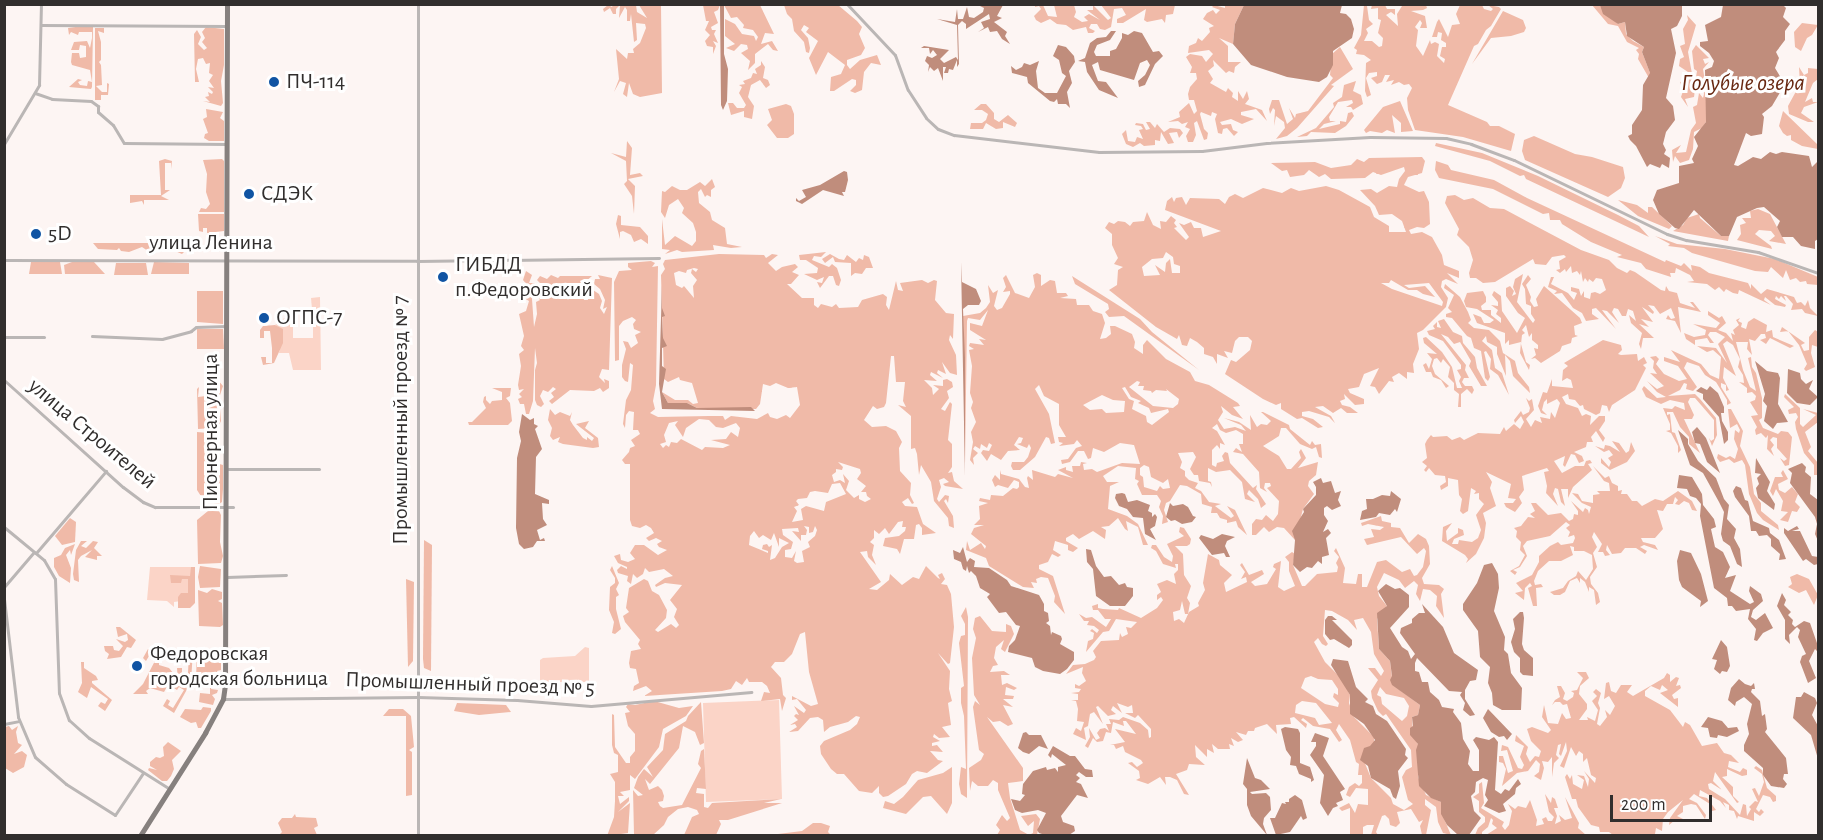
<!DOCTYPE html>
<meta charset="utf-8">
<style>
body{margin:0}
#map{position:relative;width:1823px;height:840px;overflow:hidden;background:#fdf5f3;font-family:"Alegreya Sans",sans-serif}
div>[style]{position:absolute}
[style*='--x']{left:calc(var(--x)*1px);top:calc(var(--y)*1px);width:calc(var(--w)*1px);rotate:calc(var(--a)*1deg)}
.green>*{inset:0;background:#fbd4c7}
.forest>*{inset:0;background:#f0baa8}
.water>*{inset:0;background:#c08d7c}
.minor>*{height:3px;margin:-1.5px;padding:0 1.5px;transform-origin:1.5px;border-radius:1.5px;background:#bab6b5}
.major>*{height:4.5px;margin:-2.25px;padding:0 2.25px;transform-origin:2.25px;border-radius:2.25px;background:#86807e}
.dots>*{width:16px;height:16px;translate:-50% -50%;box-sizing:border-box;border:3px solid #fff;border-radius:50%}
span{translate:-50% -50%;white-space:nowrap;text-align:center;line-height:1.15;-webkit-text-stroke:6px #fff;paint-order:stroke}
.poi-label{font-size:22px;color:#312e2d}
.left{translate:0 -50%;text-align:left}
.street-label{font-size:22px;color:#312e2d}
.water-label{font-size:24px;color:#682811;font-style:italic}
.frame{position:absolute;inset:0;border:6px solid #312e2d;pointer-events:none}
.scale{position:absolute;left:1610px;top:795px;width:102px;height:27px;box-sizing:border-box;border:3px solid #312e2d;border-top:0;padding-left:8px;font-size:18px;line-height:21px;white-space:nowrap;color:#312e2d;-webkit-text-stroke:4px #fff;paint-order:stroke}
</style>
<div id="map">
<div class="green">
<i style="clip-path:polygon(evenodd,320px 297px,321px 370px,293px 370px,289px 353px,279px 353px,283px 330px,275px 325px,294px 311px,312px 309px,311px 298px,320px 297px,293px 313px,313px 313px,313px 338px,293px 338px,293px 313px)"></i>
<i style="clip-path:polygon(150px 567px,195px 567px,195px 599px,174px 602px,174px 607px,167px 601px,147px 600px)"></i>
<i style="clip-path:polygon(585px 647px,589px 648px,589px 682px,540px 682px,540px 660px,543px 658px,575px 656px)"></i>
<i style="clip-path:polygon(779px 700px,782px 799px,706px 802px,703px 703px)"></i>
</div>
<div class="forest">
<i style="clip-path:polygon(608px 5px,612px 7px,613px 5px,636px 5px,637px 12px,647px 18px,639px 5px,661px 5px,662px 93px,640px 97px,633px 94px,629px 83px,627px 97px,623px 94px,626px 83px,620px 81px,614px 92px,619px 79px,616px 49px,627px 59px,628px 53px,634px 53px,633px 49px,640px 43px,646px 28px,645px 24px,636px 23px,637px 40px,634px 42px,631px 14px,630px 21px,627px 21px,627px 10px,625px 7px,619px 18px,620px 5px,616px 9px,616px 14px,613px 14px,610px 8px,604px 12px,603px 9px)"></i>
<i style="clip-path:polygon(703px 5px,720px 5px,718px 10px,714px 12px,718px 23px,711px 27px,712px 30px,716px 30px,714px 34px,718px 43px,713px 41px,716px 46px,713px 54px,713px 47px,707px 46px,705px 41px,710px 35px,705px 30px,709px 21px,706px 21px)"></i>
<i style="clip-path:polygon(724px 5px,760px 5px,774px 34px,765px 33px,761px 44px,772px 41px,778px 51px,773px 50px,768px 44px,755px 54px,755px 63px,748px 70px,750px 61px,741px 53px,748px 49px,747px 45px,741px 44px,734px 51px,726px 48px,735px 44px,725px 36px,725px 19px,735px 24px,742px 34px,754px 36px,756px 41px,758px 37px,753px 30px,743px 28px,744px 25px,737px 17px,731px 18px)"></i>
<i style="clip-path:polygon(784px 5px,838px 5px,857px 21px,862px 27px,859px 34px,865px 48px,861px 55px,847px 60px,847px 65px,850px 69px,860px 60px,877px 55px,881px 65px,871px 63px,864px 72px,862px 90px,855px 93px,850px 91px,856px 85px,856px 80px,852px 79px,834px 91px,830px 91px,831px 77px,841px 74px,845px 65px,828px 52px,816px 75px,809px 58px,818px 41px,806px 32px,809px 28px,804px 25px,801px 30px,808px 38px,810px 48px,809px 53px,806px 52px,804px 42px,794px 31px,792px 19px,787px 14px)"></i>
<i style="clip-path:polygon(1035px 5px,1043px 5px,1048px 16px,1057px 17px,1054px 5px,1074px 5px,1076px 12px,1074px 17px,1082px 22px,1088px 21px,1084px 17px,1089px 14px,1100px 20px,1087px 10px,1093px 10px,1093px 5px,1108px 20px,1111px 18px,1101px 5px,1175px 5px,1173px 14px,1166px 15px,1165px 23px,1162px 19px,1147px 22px,1144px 20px,1146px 9px,1123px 23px,1117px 23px,1117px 19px,1126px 15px,1122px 8px,1114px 9px,1111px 27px,1105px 30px,1100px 29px,1097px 24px,1091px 24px,1089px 28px,1095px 31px,1093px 33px,1088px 33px,1086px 27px,1073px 30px,1066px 25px,1057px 24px,1050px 19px,1041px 23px,1036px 20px,1034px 16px,1041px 9px,1039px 6px,1035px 7px)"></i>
<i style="clip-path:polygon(1214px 5px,1225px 8px,1225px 5px,1244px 5px,1235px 24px,1233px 44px,1219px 38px,1228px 46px,1228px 62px,1241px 62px,1235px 67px,1234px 73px,1229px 71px,1226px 73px,1213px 60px,1214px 66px,1208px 71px,1213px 79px,1210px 83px,1226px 92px,1228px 88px,1233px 93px,1232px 97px,1238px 101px,1238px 91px,1243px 99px,1247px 91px,1249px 99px,1245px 104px,1262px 110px,1267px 121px,1256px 109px,1241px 112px,1241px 115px,1254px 119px,1242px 124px,1231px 119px,1220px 122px,1222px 125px,1231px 124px,1233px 130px,1238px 132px,1234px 136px,1227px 128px,1223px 129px,1222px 134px,1218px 133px,1215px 119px,1217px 114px,1212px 112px,1211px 116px,1201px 112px,1200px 114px,1204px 129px,1208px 133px,1207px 139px,1204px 140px,1197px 121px,1194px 123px,1196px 135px,1193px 142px,1188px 142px,1186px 136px,1190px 129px,1185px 127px,1188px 122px,1182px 124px,1178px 121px,1168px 122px,1180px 117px,1179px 112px,1189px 103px,1194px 114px,1197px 111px,1194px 100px,1189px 100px,1188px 94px,1190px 87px,1197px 79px,1196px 73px,1190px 73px,1192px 67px,1186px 57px,1190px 54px,1202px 56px,1206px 62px,1213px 54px,1209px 50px,1188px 53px,1189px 46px,1196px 43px,1198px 38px,1202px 41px,1210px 32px,1209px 28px,1214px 26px,1203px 19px,1207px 13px,1213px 10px,1216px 14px,1220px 10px,1212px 7px)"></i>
<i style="clip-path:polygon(1364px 5px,1367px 6px,1369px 20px,1373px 24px,1366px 29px,1368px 33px,1364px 41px,1372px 41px,1379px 47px,1382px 46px,1383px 38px,1378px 33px,1381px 20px,1378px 19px,1378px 8px,1371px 9px,1372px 5px,1385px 5px,1387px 9px,1395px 9px,1395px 15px,1391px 12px,1386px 15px,1398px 26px,1397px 14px,1402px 6px,1426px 5px,1427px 8px,1423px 10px,1411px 11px,1425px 16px,1427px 28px,1420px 28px,1422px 23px,1420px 20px,1415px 27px,1418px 30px,1416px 46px,1423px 56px,1430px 40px,1431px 44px,1435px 42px,1439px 44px,1437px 56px,1444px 63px,1445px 59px,1440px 56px,1442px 47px,1446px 47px,1446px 43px,1441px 40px,1442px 33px,1438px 32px,1437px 37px,1432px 37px,1437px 22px,1439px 19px,1448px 37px,1452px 25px,1460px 24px,1456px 14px,1460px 5px,1482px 5px,1484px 9px,1491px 11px,1493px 9px,1488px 5px,1499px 7px,1501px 9px,1491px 26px,1486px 30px,1478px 44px,1474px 46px,1448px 105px,1487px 122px,1490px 126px,1499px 126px,1515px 134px,1511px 151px,1463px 137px,1415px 130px,1408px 110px,1407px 98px,1412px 88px,1409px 84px,1404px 85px,1399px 82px,1391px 85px,1394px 80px,1386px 82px,1390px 75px,1385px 75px,1382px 82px,1377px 84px,1371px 78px,1377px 76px,1377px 72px,1369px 73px,1366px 78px,1371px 95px,1367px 97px,1365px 91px,1366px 63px,1371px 60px,1364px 55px,1356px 54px,1357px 50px,1354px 48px,1361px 35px)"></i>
<i style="clip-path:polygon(1592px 5px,1600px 5px,1618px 24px,1625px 22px,1626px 34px,1633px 41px,1644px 47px,1642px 52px,1650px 73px,1649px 78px,1638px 59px,1639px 54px,1636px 50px,1639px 48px,1627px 42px,1618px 26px,1608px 24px)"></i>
<i style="clip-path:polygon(1503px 11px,1523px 20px,1526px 28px,1524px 32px,1511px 36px,1491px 38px,1472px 64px)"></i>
<i style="clip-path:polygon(1687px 15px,1696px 25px,1688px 52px,1695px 90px,1694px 97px,1685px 99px,1688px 107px,1681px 97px,1683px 91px,1680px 82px,1685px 81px,1688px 72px,1679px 66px,1680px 59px,1684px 57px,1680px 46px,1685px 44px,1683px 29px,1688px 20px)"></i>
<i style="clip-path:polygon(1802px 23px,1818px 25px,1812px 35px,1807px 38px,1801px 51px,1795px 47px,1794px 32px)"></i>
<i style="clip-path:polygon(91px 25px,93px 27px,92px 87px,91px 89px,69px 87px,78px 79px,82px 80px,78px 82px,80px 85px,87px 86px,88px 81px,92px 82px,90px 70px,72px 65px,71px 62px,72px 53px,79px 53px,80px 58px,86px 57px,86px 46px,80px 45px,79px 50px,71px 50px,74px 42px,87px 41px,90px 48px,92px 38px,92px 32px,79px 32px,78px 35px,71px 32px,69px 35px,68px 28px)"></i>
<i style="clip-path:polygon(206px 27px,224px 29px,224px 65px,221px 81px,223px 103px,221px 106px,203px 101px,210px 102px,205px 97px,209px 96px,208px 92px,212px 94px,213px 92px,208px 87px,214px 88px,209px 81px,213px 75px,209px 73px,210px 63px,206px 64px,203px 58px,198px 59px,196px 69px,199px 82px,195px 82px,194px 34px,197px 30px,201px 37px,198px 44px,204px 50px,207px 48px,202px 42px,205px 38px,202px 32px)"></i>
<i style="clip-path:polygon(95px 28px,104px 28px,104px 33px,98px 31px,101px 42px,101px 60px,99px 62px,101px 65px,102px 85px,96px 86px,102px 92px,107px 92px,107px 83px,109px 84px,108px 95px,101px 95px,101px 100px,95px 100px)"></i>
<i style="clip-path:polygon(1696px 45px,1709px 58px,1703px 59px,1705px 64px,1709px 62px,1703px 69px,1707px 93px,1706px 122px,1702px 128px,1694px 132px,1693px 149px,1689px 160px,1680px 163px,1675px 156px,1673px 162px,1672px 150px,1681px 145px,1676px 153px,1686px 152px,1691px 130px,1696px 123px,1693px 107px,1697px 105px,1699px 93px,1703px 98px,1704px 94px,1701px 77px,1696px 77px,1697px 71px,1694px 69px,1692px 51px)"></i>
<i style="clip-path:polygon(1340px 47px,1353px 69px,1331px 85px,1334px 86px,1297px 128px,1287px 136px,1276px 139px,1285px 128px,1284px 122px,1276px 116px,1274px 126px,1275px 110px,1273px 108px,1270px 114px,1269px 109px,1272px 100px,1279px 100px,1287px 124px,1293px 119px,1289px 108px,1295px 118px,1296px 114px,1308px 111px,1333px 78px,1330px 75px,1332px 54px)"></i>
<i style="clip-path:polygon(761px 61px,765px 67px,763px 78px,768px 80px,770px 85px,766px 88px,760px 80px,751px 85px,748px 97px,754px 106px,752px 119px,744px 117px,744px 111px,731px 115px,728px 103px,733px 103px,737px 108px,744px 108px,746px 105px,739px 93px,742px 87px,739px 85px,745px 84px,743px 81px,751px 78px,753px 73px,757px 74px,755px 69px,761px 65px)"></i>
<i style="clip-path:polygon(1799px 67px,1804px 75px,1808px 73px,1808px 68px,1818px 69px,1818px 79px,1813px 83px,1805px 102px,1812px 98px,1813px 102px,1818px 102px,1804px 107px,1801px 113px,1814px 122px,1808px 122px,1789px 114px,1788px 106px,1800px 84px)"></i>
<i style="clip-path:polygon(1356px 81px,1353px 91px,1361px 95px,1363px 104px,1353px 110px,1351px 107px,1346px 107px,1353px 103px,1352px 100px,1338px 102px,1329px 117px,1330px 121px,1336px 121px,1324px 124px,1319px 129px,1340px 124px,1340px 121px,1346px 122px,1348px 113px,1352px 112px,1354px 116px,1346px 126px,1335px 133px,1311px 132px,1307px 136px,1297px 137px,1316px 128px,1334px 107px,1333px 103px,1342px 97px,1344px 85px)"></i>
<i style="clip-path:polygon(1400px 101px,1413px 131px,1401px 132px,1401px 123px,1392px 115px,1395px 133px,1387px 130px,1382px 133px,1370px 131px,1366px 133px,1364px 130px,1383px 107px)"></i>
<i style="clip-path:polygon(786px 104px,791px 106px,794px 114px,794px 134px,788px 138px,777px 138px,767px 125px,772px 120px,768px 109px)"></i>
<i style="clip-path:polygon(981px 104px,986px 104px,994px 113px,994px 119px,999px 122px,1008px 115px,1017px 123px,1015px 127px,1003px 122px,1003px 128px,996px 129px,986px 123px,983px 129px,970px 129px,971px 123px,982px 123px,986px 120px,988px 114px,982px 110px,974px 110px)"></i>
<i style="clip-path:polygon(206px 109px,223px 112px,220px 118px,224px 121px,224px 141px,209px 141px,204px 138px,205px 134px,208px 133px,203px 119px,207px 117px)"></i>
<i style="clip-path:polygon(1783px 111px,1818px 145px,1818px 149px,1802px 146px,1791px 140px,1791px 135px,1787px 136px,1783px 133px,1779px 126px)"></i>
<i style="clip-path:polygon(1146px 122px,1150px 122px,1155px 128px,1157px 124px,1164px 132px,1170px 128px,1180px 129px,1183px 133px,1179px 138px,1177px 132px,1169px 133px,1174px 143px,1168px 144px,1161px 132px,1160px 141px,1155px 140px,1155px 145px,1144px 146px,1140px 143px,1133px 147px,1126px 144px,1122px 134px,1126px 130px,1128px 141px,1135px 142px,1137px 137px,1143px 139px,1139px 130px,1143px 129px,1141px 126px,1135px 125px,1136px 123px,1143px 124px,1146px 130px,1150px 129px)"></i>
<i style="clip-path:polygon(1534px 136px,1575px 154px,1592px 157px,1623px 167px,1625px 178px,1621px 188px,1608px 197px,1525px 160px,1522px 151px,1524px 140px)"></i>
<i style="clip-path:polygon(627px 141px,632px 148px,630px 175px,640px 173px,643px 176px,628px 179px,635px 186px,634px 214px,632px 196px,624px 184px,627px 181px,626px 161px,611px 153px,626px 157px)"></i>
<i style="clip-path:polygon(1436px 143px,1482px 153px,1538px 176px,1618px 215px,1639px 226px,1649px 237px,1526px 179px,1524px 175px,1520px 176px,1490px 161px,1435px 146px)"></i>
<i style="clip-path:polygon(evenodd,1422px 157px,1425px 161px,1422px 173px,1408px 177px,1404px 185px,1419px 192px,1424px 191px,1429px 202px,1430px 224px,1424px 228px,1417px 227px,1409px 230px,1411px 234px,1422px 232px,1432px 237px,1442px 255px,1444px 265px,1459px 271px,1459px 278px,1447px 273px,1458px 284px,1446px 279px,1442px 281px,1441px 287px,1448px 298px,1446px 307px,1423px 330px,1417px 333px,1419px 349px,1413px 364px,1414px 373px,1407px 372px,1407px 379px,1399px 373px,1392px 377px,1394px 382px,1389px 381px,1379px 394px,1375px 387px,1370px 386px,1379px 368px,1364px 374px,1359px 387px,1348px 389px,1350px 393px,1364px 399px,1364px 404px,1355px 405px,1344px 394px,1345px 399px,1340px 401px,1342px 405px,1350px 407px,1358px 413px,1347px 413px,1341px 408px,1333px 413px,1323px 406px,1315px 407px,1331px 416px,1335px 423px,1329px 417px,1309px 411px,1302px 412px,1302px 416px,1313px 419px,1323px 427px,1318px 428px,1302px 418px,1297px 419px,1281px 409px,1281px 403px,1276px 405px,1263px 399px,1225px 374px,1231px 360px,1236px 362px,1250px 350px,1252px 341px,1248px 337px,1239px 337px,1235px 341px,1232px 353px,1224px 351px,1228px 358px,1217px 354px,1217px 364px,1213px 357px,1204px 354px,1204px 348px,1197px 342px,1190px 338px,1187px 346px,1182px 345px,1179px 335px,1177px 339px,1156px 327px,1109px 290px,1117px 285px,1118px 270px,1123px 267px,1114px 264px,1118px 258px,1112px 245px,1112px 234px,1105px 228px,1109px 222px,1114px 224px,1118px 221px,1125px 222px,1130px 226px,1133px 222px,1144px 221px,1147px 212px,1153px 225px,1161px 229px,1160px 221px,1166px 222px,1171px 216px,1176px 220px,1174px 223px,1177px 227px,1174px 228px,1186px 240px,1189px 237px,1179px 223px,1184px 225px,1191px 222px,1194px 228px,1201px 228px,1203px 237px,1221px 231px,1165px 210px,1167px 201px,1172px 197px,1174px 202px,1176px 198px,1182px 197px,1186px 205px,1190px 198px,1219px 199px,1225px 204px,1229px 197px,1235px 194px,1243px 198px,1263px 188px,1282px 193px,1291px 188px,1299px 191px,1326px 186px,1339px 190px,1370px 207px,1374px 217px,1389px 226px,1389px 232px,1406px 232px,1402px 221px,1392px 214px,1379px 215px,1375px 206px,1360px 190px,1371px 189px,1377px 193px,1389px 186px,1397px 187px,1399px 179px,1405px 171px,1404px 167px,1381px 175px,1373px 172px,1365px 178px,1331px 179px,1325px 174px,1319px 177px,1309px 170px,1304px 175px,1290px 177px,1287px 170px,1282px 171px,1271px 163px,1315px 162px,1331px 168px,1351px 165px,1357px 159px,1364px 162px,1369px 158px,1422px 157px,1166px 252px,1173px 257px,1174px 264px,1180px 266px,1180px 273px,1172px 273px,1170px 259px,1166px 263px,1165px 272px,1155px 265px,1160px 275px,1144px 276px,1142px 267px,1152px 259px,1163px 258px,1166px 252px,1422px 157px,1391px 280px,1408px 290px,1417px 290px,1423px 294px,1435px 297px,1425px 286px,1409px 288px,1404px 285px,1429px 283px,1443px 302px,1442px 306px,1392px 289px,1381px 283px,1389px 283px,1391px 280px)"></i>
<i style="clip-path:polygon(165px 159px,172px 161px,171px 169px,171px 163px,165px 163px,165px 190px,170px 190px,161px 196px,169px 200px,144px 200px,144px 205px,142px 201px,130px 203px,130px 195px,161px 195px,159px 161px)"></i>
<i style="clip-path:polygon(222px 159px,224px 161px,224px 212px,199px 212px,201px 208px,206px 209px,210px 204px,206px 192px,207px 174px,203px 160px)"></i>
<i style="clip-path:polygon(1436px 161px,1448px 165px,1451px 170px,1494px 180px,1527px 198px,1665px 262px,1666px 260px,1681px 266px,1684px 263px,1692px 271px,1691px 265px,1700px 267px,1709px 273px,1748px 283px,1751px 289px,1751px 284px,1761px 294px,1767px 289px,1794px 297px,1797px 303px,1801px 302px,1805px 306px,1808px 300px,1810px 308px,1818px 316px,1805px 313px,1802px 309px,1791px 310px,1793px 304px,1786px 296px,1784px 296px,1786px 301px,1781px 296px,1779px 299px,1776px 296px,1775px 299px,1786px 305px,1785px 307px,1775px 305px,1765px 297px,1764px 300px,1771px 305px,1739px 290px,1738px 294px,1733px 293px,1726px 289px,1724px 292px,1719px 287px,1715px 290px,1707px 284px,1687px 282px,1694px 281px,1690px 275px,1676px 268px,1675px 273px,1670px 273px,1671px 277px,1646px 269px,1641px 263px,1617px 257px,1622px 255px,1591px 242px,1562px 224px,1560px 220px,1550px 220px,1549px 213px,1543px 214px,1493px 189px,1439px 178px,1435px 170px)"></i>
<i style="clip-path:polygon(712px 179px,715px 187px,711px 190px,711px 197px,707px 195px,705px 197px,701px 189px,698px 192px,699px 203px,710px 212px,712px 220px,725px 228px,727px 244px,742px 247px,731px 248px,713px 245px,714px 250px,682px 252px,677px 250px,665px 254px,670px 250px,662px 249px,662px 219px,665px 245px,675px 236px,692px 246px,696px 241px,696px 232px,693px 223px,682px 213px,684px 208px,678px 199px,669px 205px,665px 218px,661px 212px,662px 191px,665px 192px,672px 186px,680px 190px,687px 190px,700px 182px,705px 186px)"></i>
<i style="clip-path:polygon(1455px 195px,1464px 200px,1473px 198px,1490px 208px,1504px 209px,1581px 250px,1609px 260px,1617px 268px,1627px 273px,1630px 270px,1635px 272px,1661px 290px,1665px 291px,1666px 286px,1669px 291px,1677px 293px,1680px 303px,1695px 308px,1690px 302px,1693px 302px,1701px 312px,1678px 307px,1681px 333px,1675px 321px,1666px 319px,1668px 315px,1671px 319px,1675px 318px,1671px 308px,1660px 314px,1654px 306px,1648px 305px,1654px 312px,1653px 314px,1642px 307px,1653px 322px,1641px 319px,1649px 327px,1639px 324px,1654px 338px,1643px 338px,1641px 349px,1639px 344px,1642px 333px,1631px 323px,1629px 315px,1636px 321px,1633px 311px,1628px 309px,1626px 316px,1622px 316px,1618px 309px,1614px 308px,1612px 312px,1619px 323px,1607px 311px,1602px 310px,1616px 329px,1596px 308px,1592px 309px,1592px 314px,1599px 319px,1586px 321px,1582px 313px,1573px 308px,1562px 293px,1554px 294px,1557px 291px,1548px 287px,1551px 277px,1554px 277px,1551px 284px,1568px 293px,1574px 300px,1577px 293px,1571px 291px,1571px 287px,1579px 289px,1581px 296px,1584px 291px,1584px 297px,1590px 299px,1591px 293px,1595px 292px,1600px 294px,1606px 290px,1602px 279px,1596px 278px,1593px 282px,1589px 279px,1588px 282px,1585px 278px,1583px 282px,1581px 271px,1580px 275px,1577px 271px,1572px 273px,1571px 266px,1566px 272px,1565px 269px,1560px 273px,1556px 270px,1560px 269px,1559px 261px,1566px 257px,1564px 255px,1552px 257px,1546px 265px,1535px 264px,1533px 259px,1495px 282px,1483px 283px,1476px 278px,1470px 278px,1469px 273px,1473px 260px,1469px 247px,1457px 235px,1459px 229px,1445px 203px,1447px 196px)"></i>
<i style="clip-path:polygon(1618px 200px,1637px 205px,1648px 213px,1648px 207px,1652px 207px,1672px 226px,1669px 229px,1638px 216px)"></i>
<i style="clip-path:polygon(1758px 209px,1770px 214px,1786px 244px,1769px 241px,1775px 236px,1771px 231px,1759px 230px,1755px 234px,1771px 246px,1772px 249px,1737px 240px,1741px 234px,1740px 225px,1746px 223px,1742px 218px,1751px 218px,1750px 211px)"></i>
<i style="clip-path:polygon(198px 214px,224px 214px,224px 231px,207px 233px,207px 228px,203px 228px,203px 232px,199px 231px)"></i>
<i style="clip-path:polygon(1699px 214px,1700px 218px,1721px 236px,1729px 236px,1728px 241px,1673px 231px,1683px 225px,1687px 218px)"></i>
<i style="clip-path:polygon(618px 215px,621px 216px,621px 225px,640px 227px,648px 236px,648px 244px,641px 239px,634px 242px,631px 235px,623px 231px,620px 232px,620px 239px,616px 224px)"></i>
<i style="clip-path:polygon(1655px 236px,1677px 244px,1725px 249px,1775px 259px,1818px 277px,1818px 285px,1807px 284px,1806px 281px,1800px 282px,1796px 278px,1790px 280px,1786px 270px,1783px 278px,1771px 267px,1768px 272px,1755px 271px,1692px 253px,1684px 248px,1668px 246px,1670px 244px)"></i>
<i style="clip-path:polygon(93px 243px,179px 243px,186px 250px,182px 254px,168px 248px,151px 253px,142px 247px,129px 252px,121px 251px,119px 248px,117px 250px,98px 249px)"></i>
<i style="clip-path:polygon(826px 252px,821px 257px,814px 256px,812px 260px,829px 267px,832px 264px,837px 268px,841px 280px,839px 286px,836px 285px,833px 276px,829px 276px,820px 288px,817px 282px,822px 283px,824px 277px,817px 280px,804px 274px,817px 273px,818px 268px,806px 260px,800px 260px,799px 255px)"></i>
<i style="clip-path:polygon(evenodd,719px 254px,764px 255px,766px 258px,772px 254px,778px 255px,768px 263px,776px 271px,782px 267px,795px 264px,798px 267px,792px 272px,799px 275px,791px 284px,787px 284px,802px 298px,814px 298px,814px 305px,818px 308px,821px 304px,832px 307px,836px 304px,839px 308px,858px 307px,862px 300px,883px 294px,887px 297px,886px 305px,889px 310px,896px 281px,898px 290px,903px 291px,900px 283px,922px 280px,928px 283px,934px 280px,937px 281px,935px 300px,946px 313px,954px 314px,953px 339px,950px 335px,949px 340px,956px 355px,957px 375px,950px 373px,942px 362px,946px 374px,938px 370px,937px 373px,943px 378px,931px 372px,930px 375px,937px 381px,924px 380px,932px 388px,933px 395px,939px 389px,933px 385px,943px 386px,943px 380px,947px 379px,952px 382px,953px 387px,947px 391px,949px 398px,941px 409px,945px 411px,950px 402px,952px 404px,948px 440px,952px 444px,952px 467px,948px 473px,952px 472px,954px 481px,963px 489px,945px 486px,943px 484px,949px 482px,944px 478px,939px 480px,941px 487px,937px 499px,939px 502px,945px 495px,949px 496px,948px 503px,946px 499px,944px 501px,953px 516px,954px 528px,949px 526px,948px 518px,934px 501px,931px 482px,921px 465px,919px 475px,917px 454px,915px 448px,911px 449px,911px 416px,898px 405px,906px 407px,903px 401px,905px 382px,896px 382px,894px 356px,891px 356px,886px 403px,884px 407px,877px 409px,873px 406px,864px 420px,872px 427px,886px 426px,896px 431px,902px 442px,899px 448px,900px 471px,911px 483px,910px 495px,914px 503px,912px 504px,908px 498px,902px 502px,905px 506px,917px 507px,923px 524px,936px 533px,922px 535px,922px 528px,919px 524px,916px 525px,914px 539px,904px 539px,900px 554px,897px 549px,883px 546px,885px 538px,899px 536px,905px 531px,906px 527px,902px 527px,903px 521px,898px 522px,889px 534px,885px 528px,879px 534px,874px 530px,874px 538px,870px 542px,874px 545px,872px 555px,876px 565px,868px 557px,867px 551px,860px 552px,881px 582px,869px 589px,877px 590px,889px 580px,890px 574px,902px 585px,913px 577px,919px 579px,926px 566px,938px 578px,940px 579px,938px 575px,942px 573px,945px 579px,941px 584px,947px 585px,951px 594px,954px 627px,950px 663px,948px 664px,938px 653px,950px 671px,949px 689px,952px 701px,948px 703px,951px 725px,942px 727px,950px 737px,939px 738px,934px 734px,933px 737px,940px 741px,932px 743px,932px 746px,937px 745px,943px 752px,930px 751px,938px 760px,943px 761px,927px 773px,917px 771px,912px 774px,906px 784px,888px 796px,883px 797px,879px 793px,879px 786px,872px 793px,859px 791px,844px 774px,837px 774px,831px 769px,821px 754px,820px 746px,824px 741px,850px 730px,857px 724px,860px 717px,856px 716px,848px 722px,830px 727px,824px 732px,823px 720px,818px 717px,810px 718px,798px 731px,789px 732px,797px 727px,795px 724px,790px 725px,798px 720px,794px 716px,796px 714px,799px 715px,794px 706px,804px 713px,806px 710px,797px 699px,792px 700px,792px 696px,811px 706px,818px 704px,809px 672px,805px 632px,800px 634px,792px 654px,784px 662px,775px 662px,771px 667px,781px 678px,783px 695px,786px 698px,782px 711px,780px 699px,761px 701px,764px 692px,770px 693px,767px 686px,762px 682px,749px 682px,747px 678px,742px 685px,736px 681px,731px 689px,722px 691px,644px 696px,652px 691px,646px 686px,633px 691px,634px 686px,639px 683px,636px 669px,630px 668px,629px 663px,631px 651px,641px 649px,638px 644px,640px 640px,625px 622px,623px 616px,629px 612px,626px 608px,629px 588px,644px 579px,648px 581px,652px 591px,659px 595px,667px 610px,666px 618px,655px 630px,658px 632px,671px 624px,676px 628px,679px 625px,674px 617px,677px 609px,670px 600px,682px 585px,665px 583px,656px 587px,655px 585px,665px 578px,673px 576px,664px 569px,649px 572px,645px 568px,643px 574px,637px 578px,633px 574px,631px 584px,627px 581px,628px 576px,618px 573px,617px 570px,621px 566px,627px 569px,627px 567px,618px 563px,614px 556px,620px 554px,621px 560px,628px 562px,635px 559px,630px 553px,635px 545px,644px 545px,658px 555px,667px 550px,659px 547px,657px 544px,662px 541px,656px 538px,649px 541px,646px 538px,654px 533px,651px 528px,646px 525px,640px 528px,632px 526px,630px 520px,630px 464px,625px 464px,622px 460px,629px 452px,630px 448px,635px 446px,631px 440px,640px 434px,638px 430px,633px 430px,634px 412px,629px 411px,626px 415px,625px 428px,623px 424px,626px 400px,631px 390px,633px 365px,630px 363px,628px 382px,625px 381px,622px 377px,622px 365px,626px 349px,623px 341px,628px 342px,631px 348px,638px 343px,635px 335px,641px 332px,634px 329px,633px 324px,636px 320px,632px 317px,623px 321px,619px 326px,619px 360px,615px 361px,614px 282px,619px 271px,632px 270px,628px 267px,628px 263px,651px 261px,655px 263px,652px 267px,658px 266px,656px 385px,653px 401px,655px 409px,650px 413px,658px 417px,709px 416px,723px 416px,725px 420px,731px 416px,757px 419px,768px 413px,770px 417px,777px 419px,786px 415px,790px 418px,800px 405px,797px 387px,788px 388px,776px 383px,770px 386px,763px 384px,760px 404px,756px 409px,697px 408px,687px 403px,668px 403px,662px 392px,675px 400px,688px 400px,693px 404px,698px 403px,692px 383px,680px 380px,679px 377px,668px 382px,664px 379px,661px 275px,665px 269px,663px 264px,665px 260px,719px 254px,694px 268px,698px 269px,696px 272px,692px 269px,691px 273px,697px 280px,693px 286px,694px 298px,684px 286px,682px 288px,676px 285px,674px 273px,679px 271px,686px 273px,687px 270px,694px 268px,719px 254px,699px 419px,709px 420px,716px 427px,723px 428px,736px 423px,740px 428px,738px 437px,731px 432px,726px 439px,711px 440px,730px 445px,723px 448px,705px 447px,702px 450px,681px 439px,677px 443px,671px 442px,669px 447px,666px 445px,663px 448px,660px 444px,666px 442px,664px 435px,669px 423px,678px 421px,675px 425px,683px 437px,686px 428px,699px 419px,719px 254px,838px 462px,860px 469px,861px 473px,857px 479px,866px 486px,861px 492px,866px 492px,867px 496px,871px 499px,865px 502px,859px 499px,859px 495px,854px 498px,846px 490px,849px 481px,843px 474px,845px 483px,840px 480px,834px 482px,832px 475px,836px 472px,836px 469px,842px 470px,843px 467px,838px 462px,719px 254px,840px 483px,846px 494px,826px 502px,824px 511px,806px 506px,801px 509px,803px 520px,792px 522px,797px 511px,794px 507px,799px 505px,796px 501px,798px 499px,807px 498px,810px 492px,815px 491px,828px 493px,832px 484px,840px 483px,719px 254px,804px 526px,809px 527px,809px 533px,813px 532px,815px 526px,817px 530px,815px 536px,808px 542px,810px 547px,802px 551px,804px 562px,797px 563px,794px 561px,796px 551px,792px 558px,785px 557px,785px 550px,791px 549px,793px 542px,783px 535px,782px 529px,798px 528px,799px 532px,792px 531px,801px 541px,801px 535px,806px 535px,807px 530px,804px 526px,719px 254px,754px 531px,759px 538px,763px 535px,771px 540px,774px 533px,779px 547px,779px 538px,789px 543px,782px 547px,775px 558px,770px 560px,772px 545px,769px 547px,767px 544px,763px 545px,762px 549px,768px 551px,768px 553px,749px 545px,750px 536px,754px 531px)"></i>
<i style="clip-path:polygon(830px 254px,839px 259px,844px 260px,847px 255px,856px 262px,859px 258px,863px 260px,864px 255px,869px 257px,873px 268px,866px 268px,862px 274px,855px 273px,851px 276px,851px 263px,835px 262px,833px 257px,825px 263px,822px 259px)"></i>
<i style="clip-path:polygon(31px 262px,60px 262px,62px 274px,29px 274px)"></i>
<i style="clip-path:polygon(72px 262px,94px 262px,105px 274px,65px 274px,64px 265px)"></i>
<i style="clip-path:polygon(154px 262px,189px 263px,189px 274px,151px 274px)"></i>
<i style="clip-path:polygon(116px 263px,146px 263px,148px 275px,114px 275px)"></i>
<i style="clip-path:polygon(526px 271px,532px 275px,529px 283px,537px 283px,532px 299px,534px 327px,537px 314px,536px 302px,540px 300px,537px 296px,537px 290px,539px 286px,544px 287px,537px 280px,540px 276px,547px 279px,551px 275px,558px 278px,560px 276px,592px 276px,578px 288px,582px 291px,584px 300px,588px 300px,587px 286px,599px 294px,602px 301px,600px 308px,604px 314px,607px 307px,603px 309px,605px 300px,600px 289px,594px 284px,595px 279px,600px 279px,598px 275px,612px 278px,609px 370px,602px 369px,599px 377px,605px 383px,604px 379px,609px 381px,609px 388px,603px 392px,600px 388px,594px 391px,570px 390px,552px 404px,549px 401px,554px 397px,551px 393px,556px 389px,553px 387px,548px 392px,543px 390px,540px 396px,544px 404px,541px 407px,537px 405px,535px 400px,535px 370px,537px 363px,535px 348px,533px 401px,529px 414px,526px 414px,524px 404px,520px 404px,518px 399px,522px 397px,519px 394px,524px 389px,519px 390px,518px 385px,521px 366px,519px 354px,524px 350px,521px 346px,524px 336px,519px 314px,526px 311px,529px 301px,524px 298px,528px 286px,523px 280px)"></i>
<i style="clip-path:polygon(evenodd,1037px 273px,1041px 275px,1041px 286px,1050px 280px,1055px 281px,1057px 293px,1066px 293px,1068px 296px,1060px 298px,1076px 299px,1077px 305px,1089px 305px,1093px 311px,1102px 314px,1105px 323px,1100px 339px,1106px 338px,1111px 334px,1110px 326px,1115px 326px,1132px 334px,1135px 342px,1134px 348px,1143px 354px,1143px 345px,1147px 340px,1166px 359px,1190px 372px,1195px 381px,1209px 385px,1238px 403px,1240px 406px,1233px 407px,1243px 419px,1232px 415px,1221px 406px,1223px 412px,1218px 420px,1224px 429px,1235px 427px,1246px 431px,1241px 425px,1224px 418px,1239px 422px,1251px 430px,1250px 415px,1257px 427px,1261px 424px,1267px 425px,1271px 421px,1261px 412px,1263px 412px,1289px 425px,1290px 429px,1310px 445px,1312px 441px,1315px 445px,1321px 444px,1322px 458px,1319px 457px,1316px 447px,1312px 449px,1300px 444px,1286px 428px,1281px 428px,1279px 436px,1263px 446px,1279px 456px,1287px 469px,1291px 469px,1301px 458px,1299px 452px,1301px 449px,1306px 458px,1298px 468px,1318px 462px,1316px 475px,1309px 481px,1308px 486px,1314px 494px,1303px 509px,1295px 540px,1284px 528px,1277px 527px,1269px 532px,1264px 527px,1256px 535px,1252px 535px,1252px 524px,1256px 519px,1262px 520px,1266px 515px,1273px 521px,1278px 514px,1279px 501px,1267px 488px,1271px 486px,1270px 483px,1265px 483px,1264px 488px,1267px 492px,1260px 488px,1259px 472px,1243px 454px,1233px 452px,1236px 448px,1242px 452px,1239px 444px,1243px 444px,1243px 434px,1236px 430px,1226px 433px,1220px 430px,1217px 424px,1212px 428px,1217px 431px,1225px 445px,1220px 443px,1220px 449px,1217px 445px,1212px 450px,1212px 465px,1216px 467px,1217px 463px,1224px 461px,1222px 456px,1225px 452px,1228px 453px,1230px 463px,1253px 488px,1257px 485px,1256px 489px,1266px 504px,1261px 508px,1258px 499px,1249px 490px,1247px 494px,1255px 502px,1245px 499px,1242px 482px,1230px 470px,1216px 472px,1208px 468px,1208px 481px,1211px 482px,1212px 487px,1210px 483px,1199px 481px,1198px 475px,1194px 475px,1190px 469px,1196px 457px,1193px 452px,1178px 453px,1182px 462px,1180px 468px,1185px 471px,1185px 476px,1189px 480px,1198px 483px,1195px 488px,1201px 491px,1209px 502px,1221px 504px,1215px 506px,1231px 518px,1234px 516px,1227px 506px,1235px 510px,1247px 535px,1238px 527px,1236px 521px,1227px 523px,1227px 520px,1220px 518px,1217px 513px,1211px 513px,1212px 507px,1202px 504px,1201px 494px,1187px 486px,1180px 485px,1170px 501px,1166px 503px,1164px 510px,1168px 522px,1162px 524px,1163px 516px,1159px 507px,1161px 501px,1157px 495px,1142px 495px,1137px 484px,1139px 481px,1135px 479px,1136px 468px,1118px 466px,1103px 476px,1107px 482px,1119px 482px,1110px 486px,1108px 509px,1127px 516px,1138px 524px,1148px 545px,1143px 545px,1138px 527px,1126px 521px,1128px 531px,1125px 529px,1118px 518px,1109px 526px,1101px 527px,1106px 530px,1105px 539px,1093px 531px,1079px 539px,1073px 534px,1066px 538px,1066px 541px,1078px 548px,1073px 552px,1068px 550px,1068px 545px,1055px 541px,1053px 550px,1061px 555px,1058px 557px,1052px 554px,1048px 562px,1039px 565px,1039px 569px,1053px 576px,1065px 614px,1054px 602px,1055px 596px,1048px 578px,1041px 577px,1036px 579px,1037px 583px,1031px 582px,1034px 588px,1023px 587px,989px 566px,986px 558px,966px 550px,967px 541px,970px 550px,981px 543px,985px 549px,986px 546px,971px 534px,974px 528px,984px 525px,974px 525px,980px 519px,979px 506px,988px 503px,979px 501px,980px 498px,990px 500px,991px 495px,1003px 496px,1013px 488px,1017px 489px,1019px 487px,1019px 482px,1014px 480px,1008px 488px,998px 485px,995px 487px,992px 480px,995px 475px,1000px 480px,1000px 470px,1001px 474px,1019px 479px,1025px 487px,1029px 488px,1027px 478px,1028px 476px,1033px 480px,1032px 470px,1055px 477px,1058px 474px,1073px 478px,1058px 470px,1066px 467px,1066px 470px,1073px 472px,1072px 466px,1080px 466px,1081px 462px,1087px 463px,1083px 464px,1084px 470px,1092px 469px,1097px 472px,1122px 463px,1140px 464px,1134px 445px,1120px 443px,1104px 452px,1093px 448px,1091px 458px,1088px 459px,1084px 451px,1078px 451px,1070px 462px,1062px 464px,1061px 460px,1068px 459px,1076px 448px,1082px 446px,1077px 440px,1074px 444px,1059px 446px,1063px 443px,1059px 442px,1058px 437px,1066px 437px,1059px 425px,1059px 404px,1044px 396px,1039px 385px,1035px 389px,1049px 414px,1055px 443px,1051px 444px,1049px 438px,1046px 437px,1035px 457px,1020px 470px,1013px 470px,1011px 466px,1012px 462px,1024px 462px,1028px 457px,1031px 448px,1029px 444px,1027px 448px,1017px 444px,1021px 443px,1023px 438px,1019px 437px,1014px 445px,1020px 450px,1008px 451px,1001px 460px,991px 454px,987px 461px,981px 453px,983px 450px,989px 451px,992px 445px,989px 443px,987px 448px,981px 444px,980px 449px,975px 446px,973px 449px,978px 453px,973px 458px,974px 465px,970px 460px,973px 442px,971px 432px,976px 422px,971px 408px,973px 402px,970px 393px,972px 366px,969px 350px,974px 349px,969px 346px,970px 343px,984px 345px,979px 339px,986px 340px,970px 330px,970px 323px,982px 326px,988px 310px,980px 320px,968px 318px,967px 321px,965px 465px,963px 316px,980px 313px,986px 308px,990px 302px,988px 285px,993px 293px,998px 290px,994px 306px,997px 310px,1002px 308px,1010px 294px,1010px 291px,1003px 292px,1006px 287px,1003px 278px,1006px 275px,1015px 293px,1029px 298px,1035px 287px,1033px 275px,1037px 273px,1137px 381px,1140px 382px,1138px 386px,1144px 386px,1143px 390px,1151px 391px,1152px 393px,1156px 390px,1167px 391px,1166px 389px,1179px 399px,1178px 404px,1173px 408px,1153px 406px,1129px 387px,1137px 381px,1037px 273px,1125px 387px,1131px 397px,1141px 401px,1138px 403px,1149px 408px,1151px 413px,1168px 409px,1169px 412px,1152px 425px,1147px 422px,1146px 416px,1132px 409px,1134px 401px,1129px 399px,1122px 388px,1125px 387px,1037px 273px,1102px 395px,1113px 400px,1125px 401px,1124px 412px,1106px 413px,1102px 409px,1090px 410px,1083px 405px,1102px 395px,1037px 273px,1144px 465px,1149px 467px,1151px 477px,1163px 483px,1168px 479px,1170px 488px,1163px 489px,1160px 486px,1157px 491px,1144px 487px,1143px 477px,1140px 475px,1140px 468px,1144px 465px)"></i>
<i style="clip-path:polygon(1523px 274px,1517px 302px,1533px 323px,1535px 320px,1531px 314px,1531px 306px,1526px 304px,1525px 289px,1522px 284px,1528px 275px,1531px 279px,1526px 285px,1531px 297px,1530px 301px,1534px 307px,1538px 306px,1536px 299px,1544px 286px,1580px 318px,1582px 323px,1574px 326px,1575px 335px,1578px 336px,1572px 338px,1571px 343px,1562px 346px,1560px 351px,1541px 363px,1535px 358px,1531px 359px,1536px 355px,1534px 348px,1538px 349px,1538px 345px,1532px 340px,1532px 333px,1529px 337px,1526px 325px,1522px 330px,1525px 333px,1522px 335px,1521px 344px,1526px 362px,1530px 365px,1529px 370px,1520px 353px,1521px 342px,1509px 345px,1509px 340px,1505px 344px,1505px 333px,1477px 323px,1473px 314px,1481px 317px,1484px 323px,1490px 323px,1494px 320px,1477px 309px,1466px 307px,1464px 301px,1467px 293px,1483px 291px,1486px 297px,1486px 302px,1481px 306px,1482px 310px,1491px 310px,1491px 315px,1501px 323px,1501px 318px,1496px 314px,1498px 310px,1491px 305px,1498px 306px,1498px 302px,1492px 295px,1494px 291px,1501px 296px,1502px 311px,1517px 333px,1525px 318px,1518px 313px,1506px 296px,1506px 288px,1510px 286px,1514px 291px,1512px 296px,1516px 294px,1513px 287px,1515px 279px)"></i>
<i style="clip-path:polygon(1072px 276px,1140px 319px,1152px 332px,1199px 370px,1124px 316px,1109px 317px,1105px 312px,1109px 309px,1108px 304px,1075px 284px)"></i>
<i style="clip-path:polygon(1445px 284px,1460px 297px,1468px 312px,1471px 320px,1468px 323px,1474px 328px,1489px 330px,1500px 341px,1503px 353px,1515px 361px,1518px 373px,1529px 387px,1530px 393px,1513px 376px,1510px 361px,1505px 355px,1506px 376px,1497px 354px,1497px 347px,1487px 342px,1486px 336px,1482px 341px,1492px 350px,1495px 368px,1502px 373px,1509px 395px,1498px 375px,1490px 369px,1491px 359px,1486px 351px,1484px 352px,1490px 377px,1488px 381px,1485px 378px,1481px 351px,1474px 348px,1471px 338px,1467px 336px,1452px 318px,1446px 317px,1446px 314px,1452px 312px,1448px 308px,1454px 295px,1444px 288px)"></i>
<i style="clip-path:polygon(197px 291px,223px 291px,223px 324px,197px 322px)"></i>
<i style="clip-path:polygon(1708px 311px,1719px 318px,1722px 316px,1726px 323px,1718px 330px,1726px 333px,1733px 341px,1731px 333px,1735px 335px,1733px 330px,1739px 325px,1736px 320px,1740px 318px,1738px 321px,1742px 323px,1741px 327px,1746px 329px,1748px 322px,1754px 318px,1767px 325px,1766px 332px,1772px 330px,1773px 337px,1794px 346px,1790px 348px,1770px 338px,1766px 344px,1760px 340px,1766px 338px,1765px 334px,1761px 334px,1755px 341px,1749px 339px,1752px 355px,1747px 349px,1748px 342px,1736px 342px,1743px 370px,1750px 387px,1756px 391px,1748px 358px,1751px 357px,1752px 367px,1756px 373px,1762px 398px,1762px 418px,1759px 420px,1763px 428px,1778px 434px,1781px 431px,1788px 432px,1792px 437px,1789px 465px,1785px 466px,1780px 458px,1784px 461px,1787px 459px,1777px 448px,1777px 438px,1773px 437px,1770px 440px,1774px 445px,1771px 449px,1774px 456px,1767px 449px,1768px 435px,1766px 438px,1761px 433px,1756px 435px,1755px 430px,1757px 427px,1751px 416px,1758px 415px,1750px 402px,1755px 400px,1756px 396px,1752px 392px,1747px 393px,1747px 388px,1739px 382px,1744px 383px,1743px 375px,1738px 367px,1740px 359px,1733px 345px,1727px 341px,1723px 344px,1736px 376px,1724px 367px,1723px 378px,1729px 390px,1726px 391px,1726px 385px,1721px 383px,1721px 387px,1731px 403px,1727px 405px,1727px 400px,1716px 382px,1705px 375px,1699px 366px,1687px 362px,1684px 368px,1697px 387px,1693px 391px,1686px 389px,1687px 384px,1684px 383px,1680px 390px,1668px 396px,1695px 394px,1700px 399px,1716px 418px,1717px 435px,1712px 446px,1709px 438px,1711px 441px,1714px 439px,1714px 420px,1695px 398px,1690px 398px,1688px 402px,1694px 415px,1692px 419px,1684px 419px,1700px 453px,1689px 444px,1689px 437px,1680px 427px,1673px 412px,1667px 412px,1667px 415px,1670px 414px,1672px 432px,1675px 433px,1681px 450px,1678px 453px,1678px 446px,1671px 433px,1666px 431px,1670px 430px,1670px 424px,1663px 408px,1672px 409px,1675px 406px,1685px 410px,1684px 403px,1670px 400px,1661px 404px,1646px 397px,1642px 389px,1644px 386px,1657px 398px,1666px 397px,1657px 392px,1647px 381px,1657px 389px,1664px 386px,1650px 373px,1657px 374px,1653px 368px,1654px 361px,1650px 357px,1656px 356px,1659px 359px,1656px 364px,1664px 374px,1679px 381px,1687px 379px,1678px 366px,1664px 361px,1664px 357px,1680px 362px,1671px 350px,1701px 364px,1710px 375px,1719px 379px,1721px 357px,1713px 350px,1707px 352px,1697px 346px,1716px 348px,1727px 363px,1718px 344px,1725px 337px,1716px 332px,1710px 332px,1708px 335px,1714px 343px,1710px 343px,1707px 338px,1695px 340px,1695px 345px,1686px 339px,1684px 333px,1694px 337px,1705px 335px,1706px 330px,1693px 324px,1716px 328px,1720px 323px,1708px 315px)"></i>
<i style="clip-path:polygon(1444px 319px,1453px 332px,1462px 336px,1463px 343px,1475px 357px,1477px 368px,1487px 386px,1481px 386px,1469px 366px,1471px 361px,1460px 342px,1454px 344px,1448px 337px,1441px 334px,1466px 365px,1465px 370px,1469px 378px,1464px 378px,1462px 382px,1465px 386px,1472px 386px,1474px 390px,1472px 394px,1467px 389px,1461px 394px,1461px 407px,1458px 407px,1459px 394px,1454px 390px,1454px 383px,1448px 377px,1450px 367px,1443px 359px,1441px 363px,1437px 358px,1434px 359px,1432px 366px,1435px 374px,1449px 386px,1446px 388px,1441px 380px,1433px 377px,1431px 372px,1426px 372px,1423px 365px,1426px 363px,1429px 369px,1432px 359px,1427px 353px,1437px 354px,1424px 343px,1423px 338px,1426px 337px,1442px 352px,1452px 367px,1457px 388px,1462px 388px,1459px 381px,1461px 377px,1457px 370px,1461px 369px,1461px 365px,1443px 341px,1429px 335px,1427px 331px,1435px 329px,1433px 326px,1437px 322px,1437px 327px,1441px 328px,1438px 321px)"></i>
<i style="clip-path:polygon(275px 325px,283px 329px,283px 343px,274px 363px,263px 365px,261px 357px,266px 357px,266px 363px,272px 363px,272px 348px,270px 331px,264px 331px,264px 338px,260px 338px,260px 330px,263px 326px)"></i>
<i style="clip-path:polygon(1782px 327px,1805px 343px,1801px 345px,1804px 351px,1809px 350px,1809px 337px,1815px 330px,1818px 332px,1818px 347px,1812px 345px,1811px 353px,1815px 367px,1806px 371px,1804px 369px,1807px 364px,1799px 345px,1788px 331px,1780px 332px)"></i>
<i style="clip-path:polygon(197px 329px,223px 329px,224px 349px,197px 349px)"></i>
<i style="clip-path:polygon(1603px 340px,1621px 345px,1622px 350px,1618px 354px,1621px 355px,1637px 354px,1638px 361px,1644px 357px,1647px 363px,1643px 365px,1646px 368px,1635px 390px,1612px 405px,1609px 412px,1607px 406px,1602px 405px,1600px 413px,1596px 415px,1584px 409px,1583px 405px,1580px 406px,1575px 400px,1569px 399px,1568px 394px,1562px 397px,1566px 404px,1578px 408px,1582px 416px,1586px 414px,1591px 416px,1590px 425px,1599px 416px,1605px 416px,1605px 421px,1599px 430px,1605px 438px,1603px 442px,1596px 431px,1591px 437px,1593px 442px,1587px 442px,1586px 447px,1574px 452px,1582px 456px,1584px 461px,1579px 463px,1575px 455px,1571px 454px,1565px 467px,1563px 465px,1565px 456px,1554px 461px,1562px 473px,1575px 466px,1584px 466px,1586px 461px,1590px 460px,1592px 463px,1588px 464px,1592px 470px,1573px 487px,1568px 498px,1568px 489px,1561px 489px,1565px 506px,1561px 502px,1558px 489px,1555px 488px,1553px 494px,1558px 506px,1546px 493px,1547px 486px,1544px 472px,1549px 471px,1547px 468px,1522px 476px,1524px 490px,1519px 497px,1522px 503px,1515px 512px,1506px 507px,1504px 503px,1513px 503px,1516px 499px,1508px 498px,1511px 484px,1486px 472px,1492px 482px,1490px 488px,1496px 506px,1483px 513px,1486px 523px,1484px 538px,1476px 554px,1466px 563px,1468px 559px,1465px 555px,1442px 541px,1443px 527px,1452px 523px,1446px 531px,1447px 541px,1458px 533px,1458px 528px,1463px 530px,1464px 535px,1454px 539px,1452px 544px,1458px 544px,1459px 540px,1472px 542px,1478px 538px,1481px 530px,1476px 515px,1484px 504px,1479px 499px,1479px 493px,1474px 494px,1476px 491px,1471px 488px,1468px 511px,1463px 514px,1460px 511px,1462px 499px,1459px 495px,1458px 480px,1448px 478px,1448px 486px,1441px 490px,1440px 486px,1446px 482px,1445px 476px,1435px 475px,1429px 468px,1426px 472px,1424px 470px,1427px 466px,1422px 462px,1427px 458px,1425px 444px,1427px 440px,1431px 435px,1433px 437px,1447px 436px,1452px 440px,1460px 437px,1464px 440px,1478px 433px,1500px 434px,1504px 427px,1506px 431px,1514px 424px,1520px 429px,1524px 422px,1521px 416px,1515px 423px,1514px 420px,1521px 411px,1523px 415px,1529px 412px,1530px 408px,1526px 398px,1529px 401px,1532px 399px,1534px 410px,1526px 419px,1531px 427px,1535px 420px,1542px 423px,1540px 417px,1550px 419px,1551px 412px,1555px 418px,1560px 403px,1557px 399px,1547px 404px,1547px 399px,1544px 402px,1542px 410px,1547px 415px,1541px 413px,1538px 406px,1543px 392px,1547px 393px,1552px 379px,1552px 386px,1573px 388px,1571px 380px,1567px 378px,1562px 381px,1563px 370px,1568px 366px,1564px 363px)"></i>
<i style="clip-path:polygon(217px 379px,223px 386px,219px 398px,221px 421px,219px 425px,212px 428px,198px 429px,197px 389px,199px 387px,198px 397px,206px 396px,205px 386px)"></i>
<i style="clip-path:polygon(492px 388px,511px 388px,510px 396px,506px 398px,510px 403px,512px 421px,508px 425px,469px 425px,468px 422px,472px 422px,486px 408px,483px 402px,484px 397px,486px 396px,486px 400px,490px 404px,492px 401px,502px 400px,502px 392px)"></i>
<i style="clip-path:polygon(1785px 394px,1800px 408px,1800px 424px,1803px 427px,1816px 415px,1803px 409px,1818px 413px,1818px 422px,1805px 432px,1811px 447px,1808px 451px,1818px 463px,1818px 475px,1814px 475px,1814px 465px,1804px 453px,1796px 429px,1795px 422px,1798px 417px,1796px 413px,1789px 414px,1788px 410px,1794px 407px,1784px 397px)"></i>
<i style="clip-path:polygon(550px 409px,555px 415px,560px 412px,570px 416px,572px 412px,570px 420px,573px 425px,583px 438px,587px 440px,587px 437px,592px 441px,594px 438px,576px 424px,589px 421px,585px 428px,598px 438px,599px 447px,593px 448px,563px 444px,558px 442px,560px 437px,553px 440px,550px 436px,552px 428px,548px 420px)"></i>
<i style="clip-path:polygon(1728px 409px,1731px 409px,1743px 431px,1740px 446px,1750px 467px,1754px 494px,1761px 503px,1761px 511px,1778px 525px,1779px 530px,1763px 520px,1757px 513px,1749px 494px,1745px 465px,1742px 460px,1734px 463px,1729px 459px,1720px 462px,1717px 458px,1718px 454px,1726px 458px,1730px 456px,1735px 459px,1738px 449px,1734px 439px,1735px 430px,1739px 433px,1740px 430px,1737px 424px,1730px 428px)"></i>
<i style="clip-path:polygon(197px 432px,208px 433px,209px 461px,223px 465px,223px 489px,222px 502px,219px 504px,208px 502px,206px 504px,197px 490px)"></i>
<i style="clip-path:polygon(1612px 441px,1619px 443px,1626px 453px,1629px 451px,1631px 442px,1635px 451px,1627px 462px,1610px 470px,1601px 463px,1601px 458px,1609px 467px,1611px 462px,1608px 458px,1613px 455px,1609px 450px,1604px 452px,1595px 446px,1604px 449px,1605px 445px,1610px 446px,1620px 452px)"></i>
<i style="clip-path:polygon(1593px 466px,1605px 478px,1609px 476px,1612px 483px,1618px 486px,1618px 491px,1622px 490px,1621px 494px,1627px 494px,1632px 501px,1637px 501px,1642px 506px,1655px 499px,1663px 501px,1678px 491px,1692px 501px,1697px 511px,1692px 510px,1689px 503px,1684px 501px,1679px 505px,1675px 504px,1678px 500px,1675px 497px,1673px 504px,1667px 504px,1663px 511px,1657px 510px,1663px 529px,1655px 538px,1641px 538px,1643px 542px,1655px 545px,1658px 550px,1644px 545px,1640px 547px,1647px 551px,1645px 554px,1636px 548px,1625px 548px,1621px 553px,1612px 554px,1607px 545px,1606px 550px,1610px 555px,1605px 556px,1603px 552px,1598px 552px,1602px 544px,1594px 532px,1592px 537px,1597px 547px,1593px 553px,1597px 567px,1590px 577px,1591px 584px,1598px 593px,1600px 602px,1596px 605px,1594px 590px,1589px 587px,1589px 592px,1585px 582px,1580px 578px,1580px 583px,1577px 578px,1570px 581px,1565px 592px,1560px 595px,1554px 595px,1550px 592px,1563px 588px,1568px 581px,1576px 576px,1578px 571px,1586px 580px,1593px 569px,1592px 555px,1584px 551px,1574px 551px,1574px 547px,1570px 546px,1573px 555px,1561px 561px,1549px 561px,1538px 571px,1534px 581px,1535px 585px,1541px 584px,1543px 587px,1536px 588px,1537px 606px,1533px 606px,1528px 588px,1532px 586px,1530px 583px,1525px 588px,1524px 600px,1515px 593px,1523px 591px,1516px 583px,1532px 575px,1539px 562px,1539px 556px,1550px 546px,1558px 542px,1561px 545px,1573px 543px,1575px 538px,1574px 535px,1568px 537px,1570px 532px,1566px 528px,1570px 525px,1566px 522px,1550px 536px,1527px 541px,1523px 546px,1527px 556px,1520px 567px,1513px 570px,1517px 572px,1515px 575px,1510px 571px,1519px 566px,1525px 555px,1520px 550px,1521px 542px,1516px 537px,1517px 531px,1514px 528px,1521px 526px,1528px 517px,1535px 518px,1530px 514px,1535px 511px,1531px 503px,1536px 503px,1548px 515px,1561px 513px,1569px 521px,1573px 519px,1574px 514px,1578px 515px,1578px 511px,1571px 501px,1583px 512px,1585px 508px,1588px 510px,1589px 514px,1591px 507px,1582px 503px,1572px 493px,1578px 494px,1582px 501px,1593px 503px,1593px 495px,1600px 494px,1597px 491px,1610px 491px,1609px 483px,1604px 481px)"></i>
<i style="clip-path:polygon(1783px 470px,1788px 479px,1778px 484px,1779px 490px,1785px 493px,1792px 487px,1798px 494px,1795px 502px,1800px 507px,1797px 512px,1792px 511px,1788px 522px,1780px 520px,1788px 512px,1781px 511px,1783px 501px,1776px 489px,1773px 496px,1770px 491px,1775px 477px,1783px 477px,1781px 473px)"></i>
<i style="clip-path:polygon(208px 511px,219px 511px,221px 515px,220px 542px,223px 556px,221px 563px,198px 564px,197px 520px)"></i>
<i style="clip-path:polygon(evenodd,1381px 516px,1382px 521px,1391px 523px,1391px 527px,1400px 528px,1409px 543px,1418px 534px,1426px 539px,1429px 546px,1430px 564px,1422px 578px,1424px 584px,1439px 585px,1444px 589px,1441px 594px,1444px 618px,1436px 606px,1437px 596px,1430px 590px,1423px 589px,1420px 601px,1416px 594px,1418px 585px,1414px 581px,1405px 588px,1399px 580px,1384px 573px,1377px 587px,1379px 596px,1387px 606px,1377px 619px,1379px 649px,1390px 661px,1393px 685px,1420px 705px,1418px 715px,1412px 717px,1413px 736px,1418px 744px,1418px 777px,1426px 795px,1441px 802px,1442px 814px,1451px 835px,1443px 833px,1438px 822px,1436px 807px,1425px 799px,1425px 805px,1431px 810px,1426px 835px,1422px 835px,1420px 826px,1423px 820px,1419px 822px,1411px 809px,1397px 812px,1400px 823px,1396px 827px,1390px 825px,1389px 819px,1385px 815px,1382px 816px,1376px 832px,1378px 835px,1371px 835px,1374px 825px,1367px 825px,1363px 827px,1363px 835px,1350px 835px,1350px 808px,1342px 811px,1339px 808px,1349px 803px,1355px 813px,1358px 804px,1368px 805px,1368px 789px,1356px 788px,1350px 797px,1346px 795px,1349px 787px,1355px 783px,1359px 786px,1362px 783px,1362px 775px,1358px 775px,1359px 764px,1356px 762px,1350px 740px,1339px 724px,1336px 730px,1342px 740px,1339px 742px,1330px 729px,1313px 726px,1303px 718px,1301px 720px,1307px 724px,1306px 728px,1294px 717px,1290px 718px,1291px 724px,1276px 725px,1277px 734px,1267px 724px,1255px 728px,1254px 731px,1248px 731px,1246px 735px,1236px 732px,1243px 740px,1238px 742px,1231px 738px,1234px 746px,1229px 744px,1230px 749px,1218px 749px,1212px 744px,1214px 753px,1207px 749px,1207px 757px,1195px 745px,1196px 757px,1205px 765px,1189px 764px,1187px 770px,1176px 774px,1189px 795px,1184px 794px,1177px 780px,1170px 777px,1165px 777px,1166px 785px,1160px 777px,1148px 784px,1136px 780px,1140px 778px,1139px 771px,1128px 763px,1132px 762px,1137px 767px,1143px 763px,1141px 760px,1125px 752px,1123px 746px,1116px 749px,1114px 745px,1110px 745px,1125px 742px,1115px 729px,1136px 734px,1126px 721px,1123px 721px,1124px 726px,1113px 722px,1111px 733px,1106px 732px,1103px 741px,1097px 742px,1093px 738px,1088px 748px,1085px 746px,1090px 737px,1089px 728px,1096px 740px,1100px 738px,1097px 733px,1100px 729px,1105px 728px,1109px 731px,1106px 724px,1111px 724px,1109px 719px,1119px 720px,1123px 717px,1140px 723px,1148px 730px,1149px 738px,1151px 737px,1151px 729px,1138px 715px,1135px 718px,1125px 713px,1133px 713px,1132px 705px,1128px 707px,1117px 703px,1122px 713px,1113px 706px,1111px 710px,1116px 714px,1108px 716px,1098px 706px,1096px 707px,1103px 724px,1094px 712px,1090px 714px,1088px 726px,1084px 728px,1086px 740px,1073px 734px,1076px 728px,1081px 731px,1084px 722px,1077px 721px,1078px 709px,1076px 701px,1071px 700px,1078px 700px,1078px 694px,1071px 693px,1079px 692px,1081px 689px,1075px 688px,1075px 684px,1079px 686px,1086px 681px,1082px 673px,1083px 667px,1066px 674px,1073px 665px,1085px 664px,1094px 660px,1096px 657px,1093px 651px,1101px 641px,1119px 640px,1120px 633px,1122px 637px,1128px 634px,1126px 627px,1131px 628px,1137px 622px,1116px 619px,1109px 631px,1103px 632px,1086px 652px,1088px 641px,1093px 639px,1094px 633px,1090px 631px,1092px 629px,1097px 633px,1099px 630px,1094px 626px,1087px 625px,1089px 621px,1084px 621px,1079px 614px,1086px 618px,1092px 617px,1106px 627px,1111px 619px,1105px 619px,1098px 610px,1093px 610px,1092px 606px,1098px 604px,1098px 608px,1103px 609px,1118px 610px,1119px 608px,1141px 618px,1157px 608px,1163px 600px,1161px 597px,1157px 600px,1157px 595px,1161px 592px,1157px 584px,1167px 580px,1176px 584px,1174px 574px,1178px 570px,1178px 564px,1175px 564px,1176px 568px,1163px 564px,1156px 551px,1151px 548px,1152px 545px,1156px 545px,1164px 557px,1172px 562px,1173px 556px,1167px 544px,1184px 536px,1179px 532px,1180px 527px,1184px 528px,1191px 539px,1190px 544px,1187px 546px,1175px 546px,1183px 554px,1184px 575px,1191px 586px,1187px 598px,1190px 603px,1188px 614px,1185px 614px,1182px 601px,1180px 610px,1173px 612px,1174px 621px,1179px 619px,1184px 623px,1189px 612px,1199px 606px,1198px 603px,1205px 590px,1203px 583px,1208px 554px,1219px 560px,1220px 565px,1232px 575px,1224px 583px,1226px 592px,1247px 582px,1246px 577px,1241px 579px,1245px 572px,1240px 565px,1242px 563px,1249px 575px,1262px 570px,1264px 574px,1251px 582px,1255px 586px,1267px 584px,1276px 569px,1273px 567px,1274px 564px,1281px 561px,1278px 587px,1284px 591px,1295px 586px,1289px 571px,1289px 562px,1285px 557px,1292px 552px,1295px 554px,1293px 565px,1302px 586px,1305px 586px,1317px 574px,1337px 572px,1338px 567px,1336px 563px,1339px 557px,1334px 551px,1336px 548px,1345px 568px,1343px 583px,1356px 584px,1358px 574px,1362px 574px,1362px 587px,1367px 587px,1377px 562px,1386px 560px,1402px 572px,1410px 569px,1414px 576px,1417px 575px,1423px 567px,1426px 551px,1424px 548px,1417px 554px,1401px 537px,1367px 545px,1364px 539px,1374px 537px,1371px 529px,1380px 530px,1384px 527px,1368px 524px,1362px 526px,1361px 523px,1381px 516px,1325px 610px,1332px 611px,1348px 620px,1357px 630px,1354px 620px,1363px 618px,1371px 632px,1374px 654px,1384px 671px,1381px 676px,1375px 668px,1368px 668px,1378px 680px,1371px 691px,1372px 698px,1378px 711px,1383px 716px,1386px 714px,1411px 750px,1412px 767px,1406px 770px,1402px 777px,1408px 800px,1413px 804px,1404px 810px,1393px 804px,1391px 798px,1371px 778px,1364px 761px,1374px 743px,1374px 737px,1354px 717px,1349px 703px,1350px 695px,1341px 678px,1325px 662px,1314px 642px,1318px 638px,1322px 644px,1326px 646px,1328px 644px,1323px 636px,1325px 610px,1381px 516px,1311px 676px,1318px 679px,1332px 680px,1338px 689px,1338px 695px,1334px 693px,1333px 697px,1339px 703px,1338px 707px,1325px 704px,1301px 688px,1305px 678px,1311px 676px,1381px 516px,1380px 687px,1386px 694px,1404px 698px,1409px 706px,1407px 716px,1402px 721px,1382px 704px,1381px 697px,1377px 695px,1380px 687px,1381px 516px,1302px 701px,1316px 703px,1332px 723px,1319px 725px,1315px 718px,1295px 713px,1296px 705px,1302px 701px)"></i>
<i style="clip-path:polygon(70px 518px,76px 522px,75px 542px,62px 545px,55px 536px)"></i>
<i style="clip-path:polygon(424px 540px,432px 545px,431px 671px,424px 668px,423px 659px)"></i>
<i style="clip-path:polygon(81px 541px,87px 541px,81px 546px,86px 548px,93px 541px,98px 542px,94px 548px,102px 556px,97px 556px,97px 560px,85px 557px,92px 550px,81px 556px,78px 560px,79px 582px,74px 580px,73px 574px,76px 550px)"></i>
<i style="clip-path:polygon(75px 544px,71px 555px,70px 550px,66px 555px,71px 568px,70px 583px,59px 576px,54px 567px,54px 558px,61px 555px,65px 548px)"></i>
<i style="clip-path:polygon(200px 566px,221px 569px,220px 587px,200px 588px,198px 577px)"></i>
<i style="clip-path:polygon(612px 566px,619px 583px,616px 589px,619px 595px,616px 597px,616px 609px,621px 629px,615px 634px,612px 633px,614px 622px,609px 610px,610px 587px,615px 583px,615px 578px,610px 570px)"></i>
<i style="clip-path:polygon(191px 567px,195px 567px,195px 603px,190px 608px,178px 608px,178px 597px,181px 593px,188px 593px,188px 579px,182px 579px,181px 583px,171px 583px,170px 575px,190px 576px)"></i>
<i style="clip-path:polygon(1797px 574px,1809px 579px,1818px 595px,1814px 605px,1806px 590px,1799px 593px,1788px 587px,1792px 584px,1790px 577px)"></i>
<i style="clip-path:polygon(406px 579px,414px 582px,413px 661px,408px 667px)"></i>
<i style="clip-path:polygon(212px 589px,222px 592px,222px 599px,218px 601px,222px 603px,223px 625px,220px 627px,199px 626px,198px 590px,207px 593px)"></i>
<i style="clip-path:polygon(966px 607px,968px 617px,967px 798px,961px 794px,959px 784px,961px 767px,966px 769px,964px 716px,961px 703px,961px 688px,964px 686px,959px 643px,961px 636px,965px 635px,965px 624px,961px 616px)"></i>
<i style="clip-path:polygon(980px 616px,992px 631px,1006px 632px,1006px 624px,1011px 626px,1014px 634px,1005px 652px,1001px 649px,1004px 640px,996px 647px,994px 658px,998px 665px,993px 666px,990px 672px,1004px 671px,1010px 675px,1001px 675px,1002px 685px,1007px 683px,1017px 688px,1014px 690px,1006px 687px,1005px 695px,1014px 696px,1013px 699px,1003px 699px,1013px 707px,1003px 705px,1013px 724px,1008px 726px,1000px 721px,993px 722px,987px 717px,1023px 768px,1023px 781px,1008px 783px,1010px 798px,1020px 830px,1029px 835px,1033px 833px,1034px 821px,1028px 826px,1021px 816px,1036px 814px,1040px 819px,1037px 835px,997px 835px,1000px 830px,996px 825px,1002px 815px,1007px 821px,1010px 818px,998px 790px,998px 783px,993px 780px,988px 786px,978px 786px,972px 781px,970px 791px,969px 768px,981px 760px,984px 754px,979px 750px,973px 707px,975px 701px,980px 705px,974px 695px,972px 658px,976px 638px,973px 629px,975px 618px)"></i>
<i style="clip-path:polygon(116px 627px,120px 627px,136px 640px,131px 648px,127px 647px,121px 657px,107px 659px,109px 654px,105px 651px,104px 646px,113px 646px,114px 650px,119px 651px,123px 646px,116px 639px,125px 642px,128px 640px,127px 634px,118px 637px)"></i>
<i style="clip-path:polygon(148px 649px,151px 649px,159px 653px,159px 665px,169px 668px,174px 674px,164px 692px,150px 688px,146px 691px,148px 694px,133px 694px,143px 684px,158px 655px,152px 651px,146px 661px,143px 658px)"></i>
<i style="clip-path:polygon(197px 649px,221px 652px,221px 670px,217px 671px,220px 680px,212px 684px,211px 689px,218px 690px,217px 693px,212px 695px,215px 699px,213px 705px,199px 702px,200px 693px,210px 694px,210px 686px,204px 685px,202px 689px,193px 687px,194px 683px,199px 681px,196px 680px)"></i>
<i style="clip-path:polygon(193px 650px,191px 682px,174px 713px,163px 706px,167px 699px,170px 701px,168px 705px,173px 708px,184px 690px,179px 687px,177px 690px,174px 688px,178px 683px,177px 668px,182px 668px,182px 673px,188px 673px,189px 651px)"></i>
<i style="clip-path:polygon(81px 662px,84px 662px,84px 668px,96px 676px,98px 680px,92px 681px,92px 683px,112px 700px,105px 711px,98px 706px,101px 702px,105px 704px,108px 699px,91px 687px,87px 698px,78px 692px,82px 683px)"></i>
<i style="clip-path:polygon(1577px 672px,1586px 672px,1589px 678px,1580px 686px,1579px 694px,1587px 704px,1587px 709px,1579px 720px,1588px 720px,1587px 717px,1595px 721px,1598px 710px,1592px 701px,1597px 696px,1593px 692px,1596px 689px,1601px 693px,1598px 703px,1600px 708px,1597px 724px,1600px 726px,1607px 717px,1605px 710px,1610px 715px,1615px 706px,1609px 696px,1604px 699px,1606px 683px,1609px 682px,1611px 691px,1616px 693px,1621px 685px,1632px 685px,1627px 692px,1633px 696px,1664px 678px,1667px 673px,1670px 675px,1670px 682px,1676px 677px,1679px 678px,1676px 686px,1680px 685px,1681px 688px,1672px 695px,1674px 699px,1678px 698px,1678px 707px,1660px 693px,1668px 690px,1662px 685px,1660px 690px,1651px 686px,1645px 691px,1645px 696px,1670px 710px,1683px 727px,1685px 722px,1690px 725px,1702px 746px,1717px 743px,1724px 753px,1731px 755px,1739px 763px,1729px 761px,1728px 767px,1740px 772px,1743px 768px,1747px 770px,1747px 775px,1742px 776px,1727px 769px,1727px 776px,1722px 777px,1733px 787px,1733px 796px,1739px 802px,1737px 803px,1715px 772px,1713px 781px,1722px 790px,1711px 783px,1708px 784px,1709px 789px,1725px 799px,1740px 815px,1743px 804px,1746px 805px,1747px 816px,1751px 809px,1749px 807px,1755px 801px,1758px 802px,1752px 789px,1755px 788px,1759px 796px,1764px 782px,1762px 774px,1754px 768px,1756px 766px,1762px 770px,1767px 788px,1776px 796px,1776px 801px,1773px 802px,1770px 797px,1763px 795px,1756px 809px,1759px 812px,1761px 809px,1764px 812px,1760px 816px,1754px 812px,1754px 821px,1738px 816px,1737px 819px,1734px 811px,1729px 810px,1729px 805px,1723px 802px,1726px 808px,1720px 801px,1700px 790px,1699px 796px,1707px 798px,1716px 810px,1712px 811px,1710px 804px,1694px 794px,1689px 799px,1697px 803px,1706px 815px,1705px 819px,1696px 805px,1691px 804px,1683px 806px,1683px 812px,1677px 816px,1685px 820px,1675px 820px,1669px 825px,1670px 818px,1683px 800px,1668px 812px,1663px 819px,1662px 831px,1656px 828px,1655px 834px,1613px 835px,1609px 832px,1600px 832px,1599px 827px,1591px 825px,1578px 807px,1576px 799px,1572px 799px,1565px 777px,1567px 774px,1570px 779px,1572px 775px,1573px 784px,1582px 789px,1584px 780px,1577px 775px,1584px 776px,1588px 787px,1589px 779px,1584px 771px,1595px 783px,1596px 778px,1591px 775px,1587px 758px,1583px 762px,1583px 754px,1579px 751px,1576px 756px,1571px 747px,1564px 768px,1560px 766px,1567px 751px,1566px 742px,1561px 756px,1559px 754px,1561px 744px,1558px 745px,1556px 755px,1559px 758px,1554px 763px,1552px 777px,1552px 757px,1548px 762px,1542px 761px,1544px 768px,1541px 780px,1534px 776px,1539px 772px,1540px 764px,1536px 760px,1528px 771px,1517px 773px,1502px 786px,1506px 769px,1503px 763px,1499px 762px,1499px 756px,1503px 756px,1508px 773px,1513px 771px,1507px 750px,1501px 751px,1502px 745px,1508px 747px,1518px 768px,1522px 769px,1524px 765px,1520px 757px,1524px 746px,1515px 741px,1516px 735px,1528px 747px,1526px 754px,1530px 762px,1535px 756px,1539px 757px,1541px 751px,1531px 741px,1527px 729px,1532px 727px,1548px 733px,1551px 730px,1542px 717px,1544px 705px,1548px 723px,1558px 724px,1562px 713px,1566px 719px,1571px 718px,1567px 704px,1563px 705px,1560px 702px,1555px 702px,1552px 705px,1555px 700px,1560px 697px,1557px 686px,1561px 686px,1565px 693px,1563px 699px,1567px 701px,1573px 697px,1574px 693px,1571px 691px,1577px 690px,1583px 678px)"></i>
<i style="clip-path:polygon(654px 701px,679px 708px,693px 706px,686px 716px,663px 729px,659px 747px,635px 779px,630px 775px,630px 790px,620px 792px,624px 796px,618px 796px,620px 804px,629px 797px,629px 801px,618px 812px,630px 803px,628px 833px,607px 836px,614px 817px,615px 801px,615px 782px,610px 774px,618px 772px,618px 755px,614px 753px,612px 745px,612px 714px,614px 715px,615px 747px,626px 763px,630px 763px,630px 757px,635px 751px,635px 734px,628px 726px,625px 713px,630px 712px,626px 707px,628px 704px,635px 705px)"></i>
<i style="clip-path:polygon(701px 702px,704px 743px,700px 745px,695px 732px,683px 726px,679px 748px,650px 784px,645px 779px,649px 790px,658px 786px,662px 790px,664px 796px,663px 801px,658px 802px,660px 806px,663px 808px,682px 805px,701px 768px,698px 764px,701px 751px,704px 749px,706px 789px,697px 788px,696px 793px,704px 794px,704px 807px,708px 808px,712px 803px,781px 799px,764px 803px,782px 803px,728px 820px,719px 820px,721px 824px,716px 835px,684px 835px,692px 817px,699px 814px,697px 810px,688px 807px,678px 809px,668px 817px,664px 825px,653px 835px,634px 835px,633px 790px,638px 796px,643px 795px,634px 788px,638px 777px,644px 769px,653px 777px,647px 767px,663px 750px,665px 734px,686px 721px,688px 716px)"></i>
<i style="clip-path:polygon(457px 703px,506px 705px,511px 712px,479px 715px,454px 711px)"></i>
<i style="clip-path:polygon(203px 707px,211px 708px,211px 711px,201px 728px,198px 728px,196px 722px,191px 723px,180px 717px,185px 709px,201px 710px)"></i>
<i style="clip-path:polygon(389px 709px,403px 709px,411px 716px,414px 747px,409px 750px,412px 752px,412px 795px,406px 796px,406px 716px,383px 716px)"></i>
<i style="clip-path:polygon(9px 726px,12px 730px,18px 726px,16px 732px,18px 743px,22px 745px,14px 754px,22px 751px,27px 755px,24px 767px,13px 773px,5px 768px,5px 727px)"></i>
<i style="clip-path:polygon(168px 742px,181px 751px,172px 760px,174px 769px,171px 776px,167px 781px,162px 781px,148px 770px,149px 768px,157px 770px,150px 766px,150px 762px,156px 757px,160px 758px,164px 756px,163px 747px)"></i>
<i style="clip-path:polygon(952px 767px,952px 803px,947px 814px,931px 796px,923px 797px,906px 814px,883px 808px,885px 801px,894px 804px,903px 797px,918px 780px,943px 773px)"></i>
<i style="clip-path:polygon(1482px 782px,1484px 803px,1481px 808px,1504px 822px,1502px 826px,1505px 830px,1509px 825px,1512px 811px,1508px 804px,1515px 809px,1518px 806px,1526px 808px,1530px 800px,1537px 820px,1536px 826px,1544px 824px,1542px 819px,1546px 817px,1548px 821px,1552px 821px,1554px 817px,1549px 812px,1545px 794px,1551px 803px,1552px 797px,1555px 799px,1558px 808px,1554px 808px,1557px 816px,1555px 824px,1561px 821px,1559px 815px,1565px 820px,1572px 818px,1565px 797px,1579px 823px,1578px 828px,1586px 835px,1486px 835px,1497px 828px,1492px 824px,1493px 820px,1491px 818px,1488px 827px,1482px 832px,1482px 835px,1475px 835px,1478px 828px,1485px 822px,1485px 817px,1479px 812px,1479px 801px,1473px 797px,1479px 793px,1479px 784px)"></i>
<i style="clip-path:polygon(295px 814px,296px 817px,316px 818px,318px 826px,314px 828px,317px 835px,279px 835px,282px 832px,278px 823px,282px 818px,292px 818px)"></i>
<i style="clip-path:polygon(813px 823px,821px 823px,830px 826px,828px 832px,831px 835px,770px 835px,802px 831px)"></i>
</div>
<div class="water">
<i style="clip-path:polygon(1782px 4px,1786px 8px,1783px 17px,1790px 24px,1785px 31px,1785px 40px,1776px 52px,1779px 58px,1775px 68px,1781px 78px,1782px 89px,1772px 106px,1762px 114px,1764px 117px,1762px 134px,1751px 136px,1746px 133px,1734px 165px,1738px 166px,1753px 157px,1761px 159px,1770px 152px,1776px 154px,1782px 152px,1809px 156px,1812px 167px,1818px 161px,1818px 239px,1815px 241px,1815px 249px,1801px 246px,1793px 237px,1782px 237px,1777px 227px,1780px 221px,1764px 207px,1757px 208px,1737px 217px,1729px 236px,1721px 236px,1694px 210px,1679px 229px,1675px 228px,1659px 214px,1653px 200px,1657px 190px,1679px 183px,1679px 166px,1694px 163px,1692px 159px,1698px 146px,1694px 137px,1706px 122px,1705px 70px,1712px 67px,1714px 61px,1709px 53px,1700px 46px,1700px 42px,1708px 41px,1705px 25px,1721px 17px,1723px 5px)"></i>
<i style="clip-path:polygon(720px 5px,724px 5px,724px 54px,728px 69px,727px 101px,723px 110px,721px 105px)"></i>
<i style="clip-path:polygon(1244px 5px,1342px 5px,1340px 13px,1346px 14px,1351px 19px,1354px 29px,1352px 38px,1333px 51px,1333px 65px,1327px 77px,1319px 82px,1287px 77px,1251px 65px,1233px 44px,1235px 24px)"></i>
<i style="clip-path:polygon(1600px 5px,1682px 5px,1682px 16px,1677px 26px,1671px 29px,1676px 53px,1666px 98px,1673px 106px,1675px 120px,1666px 132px,1663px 144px,1666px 150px,1664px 154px,1670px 158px,1669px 168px,1662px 164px,1660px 168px,1650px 164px,1647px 167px,1636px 146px,1630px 140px,1628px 136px,1632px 134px,1632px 125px,1642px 110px,1643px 85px,1650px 73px,1642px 52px,1644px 47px,1627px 36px,1625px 22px,1618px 24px,1603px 14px)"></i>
<i style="clip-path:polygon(980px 6px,1003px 5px,997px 16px,1002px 18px,994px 22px,1007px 32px,1005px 36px,1010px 44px,1002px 39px,997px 31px,990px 32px,988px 27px,978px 32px,984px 28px,981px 22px,990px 19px,989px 14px,966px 29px,966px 24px,962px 21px,958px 25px,959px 64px,957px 67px,957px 60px,953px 70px,949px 69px,948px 73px,944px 73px,946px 67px,943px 67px,943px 81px,938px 68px,934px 71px,930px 67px,928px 72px,929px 65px,925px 61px,927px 56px,932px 58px,937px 55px,933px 50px,930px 54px,929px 48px,921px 48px,924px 46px,949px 50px,940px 59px,944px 63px,956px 57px,958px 60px,957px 25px,937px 19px,955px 22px,957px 9px,958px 19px,963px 19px,967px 7px,969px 17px,974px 18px,983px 12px,984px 8px)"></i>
<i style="clip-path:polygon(1111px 31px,1116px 31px,1110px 40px,1097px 45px,1094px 52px,1096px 56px,1110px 56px,1110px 51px,1116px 49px,1122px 38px,1122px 33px,1128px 35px,1134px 31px,1142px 33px,1153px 52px,1159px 51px,1163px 56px,1155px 64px,1145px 85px,1139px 87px,1138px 81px,1145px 75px,1150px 65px,1147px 60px,1140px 63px,1134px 80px,1100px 70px,1098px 62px,1092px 65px,1098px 81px,1106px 82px,1118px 98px,1099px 90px,1087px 72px,1085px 62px,1078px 61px,1085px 58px,1090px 43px,1097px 38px,1106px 37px)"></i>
<i style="clip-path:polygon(1058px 45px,1066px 47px,1074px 56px,1075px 62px,1069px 71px,1072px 83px,1067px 92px,1070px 108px,1066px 104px,1058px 104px,1057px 99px,1054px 102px,1050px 101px,1028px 83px,1027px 77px,1012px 73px,1011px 66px,1016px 70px,1022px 67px,1024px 63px,1030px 65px,1039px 61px,1036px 71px,1038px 88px,1045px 93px,1057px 93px,1066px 76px,1062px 73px,1059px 60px,1053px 56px)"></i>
<i style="clip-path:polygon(844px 171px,847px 172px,848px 180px,845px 192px,842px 192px,844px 196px,823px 190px,802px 204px,796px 201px,796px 198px,799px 201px,806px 197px,802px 190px,820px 185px)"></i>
<i style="clip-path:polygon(961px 262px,962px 282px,976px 289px,981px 301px,979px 305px,968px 305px,963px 309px,965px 358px,965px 477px)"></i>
<i style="clip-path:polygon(662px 285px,662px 308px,665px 316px,662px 317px,663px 338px,667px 346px,662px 348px,662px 366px,666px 369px,662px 392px,668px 403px,687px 403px,697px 408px,751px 407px,755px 411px,662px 409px,659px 384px)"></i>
<i style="clip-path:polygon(1755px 361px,1767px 371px,1778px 373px,1780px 378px,1778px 404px,1788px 422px,1777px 423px,1773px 429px,1764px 421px,1767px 406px,1763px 401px,1765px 394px)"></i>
<i style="clip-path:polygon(1788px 369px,1800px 373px,1801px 379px,1806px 384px,1813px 380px,1809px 389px,1818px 397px,1810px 405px,1797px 403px,1787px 393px)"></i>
<i style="clip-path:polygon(1710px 386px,1718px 393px,1724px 407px,1724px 413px,1721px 413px,1722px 421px,1728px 432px,1728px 440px,1724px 444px,1719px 417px,1703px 399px,1703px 394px,1696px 391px,1701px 387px,1707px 390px)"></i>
<i style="clip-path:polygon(522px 414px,530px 420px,534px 418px,534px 424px,538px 426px,535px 429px,542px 449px,536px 457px,535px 494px,549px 500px,549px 504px,542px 503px,543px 519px,547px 525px,537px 530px,540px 540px,544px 538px,545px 541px,537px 541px,533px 547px,524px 549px,519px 544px,516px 528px,517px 458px,521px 441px,519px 432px)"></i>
<i style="clip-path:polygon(1697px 427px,1706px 438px,1720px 473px,1707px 462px,1700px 444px,1695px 443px,1692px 432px)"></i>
<i style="clip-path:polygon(1678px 430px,1688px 439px,1688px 444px,1698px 461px,1716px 478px,1724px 499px,1729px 505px,1727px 519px,1736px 529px,1734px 538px,1740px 549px,1742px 567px,1737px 564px,1730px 546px,1723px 541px,1721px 534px,1724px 512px,1719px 502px,1703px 473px,1690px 465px)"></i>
<i style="clip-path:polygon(1756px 458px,1770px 482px,1767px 491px,1775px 504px,1774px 510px,1758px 498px,1756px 488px,1759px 484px,1757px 478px,1761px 474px,1755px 473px)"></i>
<i style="clip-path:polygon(1802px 463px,1806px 467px,1805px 472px,1811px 477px,1810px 494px,1818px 500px,1818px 541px,1815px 534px,1817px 524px,1815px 517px,1790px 483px,1792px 473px,1788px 469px)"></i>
<i style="clip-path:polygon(1679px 475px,1692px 477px,1702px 494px,1703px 505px,1714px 519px,1716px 527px,1711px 529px,1715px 547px,1723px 552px,1730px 567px,1725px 578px,1736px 575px,1730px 591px,1750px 604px,1754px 602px,1749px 591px,1750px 586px,1761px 594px,1763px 601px,1753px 610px,1751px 617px,1756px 620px,1765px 613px,1773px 628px,1763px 633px,1757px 641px,1754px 640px,1756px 629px,1748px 619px,1750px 609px,1736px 611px,1732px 606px,1728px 606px,1727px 598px,1714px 588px,1700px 516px,1701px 504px,1696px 498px,1690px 496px,1687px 489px,1677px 488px)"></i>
<i style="clip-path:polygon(1321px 478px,1323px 483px,1331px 481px,1335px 493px,1341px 491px,1338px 500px,1341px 506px,1332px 510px,1327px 506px,1324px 508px,1324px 515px,1328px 521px,1323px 532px,1328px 529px,1331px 533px,1326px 538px,1329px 555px,1322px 557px,1322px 564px,1318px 561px,1312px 568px,1307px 567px,1300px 572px,1293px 565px,1295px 540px,1292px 531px,1304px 512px,1303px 509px,1316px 495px,1316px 487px,1313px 482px)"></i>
<i style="clip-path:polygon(1736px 486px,1741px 488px,1745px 500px,1748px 501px,1753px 521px,1769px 528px,1770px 533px,1779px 540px,1786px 559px,1779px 560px,1780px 554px,1771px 546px,1771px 539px,1767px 535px,1759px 536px,1756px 531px,1751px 531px,1749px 516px,1735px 497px,1733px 491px)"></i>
<i style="clip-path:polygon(1391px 491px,1401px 499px,1397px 512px,1395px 509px,1390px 515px,1379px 513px,1376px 517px,1360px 520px,1362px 511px,1367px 509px,1366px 499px,1373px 499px,1382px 495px,1390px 496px)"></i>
<i style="clip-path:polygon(1122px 493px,1125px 494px,1128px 502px,1137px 500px,1150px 505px,1148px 511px,1152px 513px,1152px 517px,1155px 514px,1157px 517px,1155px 526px,1150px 529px,1156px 540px,1145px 534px,1143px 518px,1133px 517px,1127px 509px,1119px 506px,1115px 498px,1116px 494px)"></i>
<i style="clip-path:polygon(1170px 503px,1173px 506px,1183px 504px,1188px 507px,1193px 516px,1196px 517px,1192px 522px,1182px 524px,1175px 520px,1171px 521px,1166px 517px)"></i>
<i style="clip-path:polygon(1797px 526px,1799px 529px,1792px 531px,1800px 531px,1812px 556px,1818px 557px,1818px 564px,1814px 565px,1806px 559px,1803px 561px,1784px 533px,1784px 528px,1788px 531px)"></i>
<i style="clip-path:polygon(1222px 534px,1235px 537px,1227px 541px,1225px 546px,1230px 557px,1226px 557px,1224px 553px,1212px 555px,1199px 538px,1201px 535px,1213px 539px)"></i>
<i style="clip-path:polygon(963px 547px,967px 562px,970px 558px,975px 561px,974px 567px,989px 568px,1007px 580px,1011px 586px,1039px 595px,1044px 604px,1044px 611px,1048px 613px,1049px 621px,1046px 623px,1050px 626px,1051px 635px,1052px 632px,1061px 636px,1062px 639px,1060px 644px,1074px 652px,1074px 660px,1067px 669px,1060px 674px,1043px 671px,1035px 667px,1032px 658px,1008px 652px,1009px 646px,1015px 640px,1020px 626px,1016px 625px,1006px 612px,999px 613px,987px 597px,990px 594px,980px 588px,976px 576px,971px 571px,969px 573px,967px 566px,966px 571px,963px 569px,961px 562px,954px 559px,953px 550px,960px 553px)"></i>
<i style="clip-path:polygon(1086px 549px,1091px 550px,1096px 566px,1104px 577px,1111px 576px,1119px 585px,1125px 583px,1127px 587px,1133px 588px,1133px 596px,1125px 606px,1110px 606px,1096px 596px,1093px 569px,1087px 562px)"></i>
<i style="clip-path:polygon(1680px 550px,1691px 553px,1701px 574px,1708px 601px,1700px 607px,1701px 601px,1682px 587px,1679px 580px,1677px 561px)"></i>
<i style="clip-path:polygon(1492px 563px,1498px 574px,1499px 588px,1494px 611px,1505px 637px,1504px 650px,1508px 654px,1511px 673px,1522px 688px,1521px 710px,1502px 710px,1493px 705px,1492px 693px,1488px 683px,1490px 667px,1480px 657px,1478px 631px,1463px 610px,1463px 604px,1477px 583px,1484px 565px)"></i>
<i style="clip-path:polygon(1386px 584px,1395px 589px,1400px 588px,1409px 595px,1409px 607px,1390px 628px,1402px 647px,1408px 651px,1411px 659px,1415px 654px,1400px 633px,1401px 628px,1412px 623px,1412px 619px,1419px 613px,1425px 613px,1422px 604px,1443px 627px,1454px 653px,1478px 670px,1476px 680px,1470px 681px,1465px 690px,1465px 699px,1475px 715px,1470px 716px,1463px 710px,1465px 703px,1460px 695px,1462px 692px,1449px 691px,1417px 658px,1415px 663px,1415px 671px,1419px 672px,1422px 682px,1428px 682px,1430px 692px,1439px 700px,1442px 707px,1454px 709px,1453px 712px,1461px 723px,1463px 739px,1470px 751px,1468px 764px,1473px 771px,1479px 771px,1479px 750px,1473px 740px,1476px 737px,1489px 740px,1494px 737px,1498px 742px,1495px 790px,1501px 794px,1505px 789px,1509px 791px,1518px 779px,1521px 784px,1516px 788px,1515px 794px,1503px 804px,1506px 811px,1499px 813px,1484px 806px,1488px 800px,1485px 795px,1488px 780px,1483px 778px,1476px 782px,1475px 792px,1471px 796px,1474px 811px,1481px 818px,1469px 835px,1458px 835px,1447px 825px,1441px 814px,1441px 802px,1431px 798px,1419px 786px,1416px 750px,1418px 744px,1410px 735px,1410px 728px,1413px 726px,1412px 717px,1418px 715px,1420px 705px,1392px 685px,1390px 680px,1392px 676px,1390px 661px,1379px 649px,1377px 613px,1387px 606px,1378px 591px)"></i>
<i style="clip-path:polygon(1782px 593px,1786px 600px,1784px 605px,1791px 612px,1788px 615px,1793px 620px,1792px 624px,1795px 627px,1804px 621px,1810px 623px,1818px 646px,1818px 652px,1815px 649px,1809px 661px,1816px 678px,1808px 683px,1800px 662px,1802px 656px,1806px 654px,1798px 637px,1800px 630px,1797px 627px,1789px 635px,1790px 644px,1785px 639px,1785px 620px,1777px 606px)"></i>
<i style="clip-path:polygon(1520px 612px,1523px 612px,1524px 618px,1522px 644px,1524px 650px,1533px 658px,1533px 676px,1523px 675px,1520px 672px,1520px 658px,1514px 652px,1511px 642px,1515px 629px,1513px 619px)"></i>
<i style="clip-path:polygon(1328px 616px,1332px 616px,1337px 620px,1332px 620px,1352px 640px,1352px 645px,1349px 648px,1334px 639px,1330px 640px,1325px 634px,1325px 620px)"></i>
<i style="clip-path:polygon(1721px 640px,1727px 647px,1730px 666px,1727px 672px,1722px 671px,1720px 674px,1714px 669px,1717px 660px,1712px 659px)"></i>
<i style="clip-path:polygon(1333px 659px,1348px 661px,1356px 687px,1368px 699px,1365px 702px,1373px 706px,1376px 714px,1387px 721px,1406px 749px,1405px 755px,1408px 758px,1398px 771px,1400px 786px,1396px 799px,1393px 797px,1390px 789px,1371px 778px,1368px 766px,1360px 760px,1364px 748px,1370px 746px,1375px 740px,1364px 724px,1350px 714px,1350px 695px,1331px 665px)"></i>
<i style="clip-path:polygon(1739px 679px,1745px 684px,1751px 686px,1754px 683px,1755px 689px,1752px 689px,1751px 692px,1760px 701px,1762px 716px,1765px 714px,1767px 729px,1765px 732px,1786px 758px,1788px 774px,1784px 774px,1783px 779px,1787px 784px,1784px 788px,1771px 786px,1763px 775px,1763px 768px,1744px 751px,1744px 745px,1749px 734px,1747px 724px,1752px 704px,1744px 697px,1736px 702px,1735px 706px,1728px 700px,1731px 688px)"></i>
<i style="clip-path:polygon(1804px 692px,1815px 698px,1817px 703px,1812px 715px,1818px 726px,1818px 759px,1811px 735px,1793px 718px,1796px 697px,1801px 697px)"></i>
<i style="clip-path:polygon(1488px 709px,1512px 734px,1507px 740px,1504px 736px,1499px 737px,1491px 732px,1483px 718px)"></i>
<i style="clip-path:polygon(1708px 717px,1722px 721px,1728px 728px,1737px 727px,1739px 731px,1727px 737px,1718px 735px,1717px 738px,1710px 737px,1708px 728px,1701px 727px)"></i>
<i style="clip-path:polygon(1285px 727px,1298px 729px,1300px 733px,1300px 763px,1310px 767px,1314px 780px,1311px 782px,1311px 779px,1299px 774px,1296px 766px,1290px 765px,1291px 757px,1286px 750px,1281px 729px)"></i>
<i style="clip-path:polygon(1026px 732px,1029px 735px,1041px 735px,1048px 749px,1039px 746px,1029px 754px,1023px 752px,1018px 748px,1023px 733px)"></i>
<i style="clip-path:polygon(1315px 733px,1329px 738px,1323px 756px,1345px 789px,1340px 792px,1343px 800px,1336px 803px,1338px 806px,1333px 808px,1328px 816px,1320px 803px,1324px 775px,1310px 755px,1316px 746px,1316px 742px,1311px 742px)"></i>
<i style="clip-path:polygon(1053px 746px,1070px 756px,1075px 756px,1085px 769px,1092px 770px,1093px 777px,1086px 777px,1079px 772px,1076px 775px,1080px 778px,1076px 782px,1081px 784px,1088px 798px,1077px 795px,1061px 816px,1063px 822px,1074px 826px,1075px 831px,1069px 835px,1045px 835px,1039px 833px,1037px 830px,1046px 813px,1038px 810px,1022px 813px,1015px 810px,1011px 799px,1020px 801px,1025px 795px,1022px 794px,1023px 784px,1033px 771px,1046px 767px,1047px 770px,1055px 768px,1058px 772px,1058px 767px,1066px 765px,1052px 754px,1051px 758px,1048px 755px)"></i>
<i style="clip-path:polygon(1247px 758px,1255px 778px,1261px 780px,1270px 789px,1250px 792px,1252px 794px,1266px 793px,1270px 797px,1271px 810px,1264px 818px,1263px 824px,1267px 835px,1251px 816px,1247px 805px,1247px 789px,1243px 784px)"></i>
<i style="clip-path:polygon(1295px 795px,1302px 800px,1307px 818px,1303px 820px,1301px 816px,1290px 832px,1276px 835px,1270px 818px,1275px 818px,1282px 803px,1286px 804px,1285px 802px,1289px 802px,1289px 799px)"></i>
</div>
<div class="minor">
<i style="--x:418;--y:4;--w:832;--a:90"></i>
<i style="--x:847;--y:4;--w:70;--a:46.7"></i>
<i style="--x:895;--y:55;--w:37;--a:70"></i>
<i style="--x:908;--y:90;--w:33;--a:57"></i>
<i style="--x:926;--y:118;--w:16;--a:43"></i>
<i style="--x:938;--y:129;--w:17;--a:21"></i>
<i style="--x:954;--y:135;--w:146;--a:6.7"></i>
<i style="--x:1099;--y:152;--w:103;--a:-0.6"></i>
<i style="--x:1202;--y:151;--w:65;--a:-7"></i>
<i style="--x:1267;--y:143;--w:103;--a:-3.3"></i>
<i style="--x:1370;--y:137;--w:76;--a:0.8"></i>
<i style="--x:1446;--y:138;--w:26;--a:13"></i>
<i style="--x:1471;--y:144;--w:46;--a:20.4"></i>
<i style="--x:1514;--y:160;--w:170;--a:25.8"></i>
<i style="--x:1667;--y:234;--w:20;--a:18"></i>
<i style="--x:1686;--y:240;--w:73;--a:9.5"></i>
<i style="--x:1758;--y:252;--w:64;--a:19.3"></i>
<i style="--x:41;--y:25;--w:185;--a:0.3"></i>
<i style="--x:35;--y:93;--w:18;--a:19"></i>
<i style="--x:52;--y:99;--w:39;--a:3"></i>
<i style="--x:91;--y:101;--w:9;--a:36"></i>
<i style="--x:98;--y:106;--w:6;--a:90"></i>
<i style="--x:98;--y:112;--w:20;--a:41"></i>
<i style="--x:113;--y:125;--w:21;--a:59"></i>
<i style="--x:124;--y:143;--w:103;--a:0.6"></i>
<i style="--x:4;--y:144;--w:69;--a:-59.3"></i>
<i style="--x:39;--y:85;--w:81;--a:-88.6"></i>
<i style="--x:4;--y:260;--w:413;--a:0.1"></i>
<i style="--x:417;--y:261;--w:242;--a:-0.7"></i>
<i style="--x:92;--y:336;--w:70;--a:2.5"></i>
<i style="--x:162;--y:339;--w:30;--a:-15"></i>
<i style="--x:191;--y:331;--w:6;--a:-39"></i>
<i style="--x:196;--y:327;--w:31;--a:-2"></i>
<i style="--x:4;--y:337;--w:40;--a:0"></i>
<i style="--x:4;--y:380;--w:160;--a:42"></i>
<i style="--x:123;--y:487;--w:25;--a:37"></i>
<i style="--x:143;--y:502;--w:13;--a:23"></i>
<i style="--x:155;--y:507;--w:78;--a:0"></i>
<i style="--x:227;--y:469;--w:92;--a:0"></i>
<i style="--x:4;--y:527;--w:52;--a:39.5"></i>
<i style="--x:44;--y:560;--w:22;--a:60"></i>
<i style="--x:55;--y:579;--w:114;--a:88"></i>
<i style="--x:59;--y:693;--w:29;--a:70"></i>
<i style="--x:69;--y:720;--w:27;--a:42"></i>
<i style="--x:89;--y:738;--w:96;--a:32.2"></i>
<i style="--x:36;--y:553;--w:108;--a:-49.5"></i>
<i style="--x:227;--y:577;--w:59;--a:-1.9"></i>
<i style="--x:4;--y:587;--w:46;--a:-49.4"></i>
<i style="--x:4;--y:599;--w:119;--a:83.2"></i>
<i style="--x:18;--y:717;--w:43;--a:67"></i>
<i style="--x:35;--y:757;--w:41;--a:41.1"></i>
<i style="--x:66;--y:784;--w:58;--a:32.3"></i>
<i style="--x:115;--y:815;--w:50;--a:-56.3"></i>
<i style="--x:223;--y:699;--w:195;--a:-0.6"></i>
<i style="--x:418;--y:697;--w:99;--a:1.7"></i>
<i style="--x:517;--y:700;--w:74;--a:4.6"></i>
<i style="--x:591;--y:706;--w:161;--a:-5"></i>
<i style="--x:4;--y:724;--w:15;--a:-11"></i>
</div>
<div class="major">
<i style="--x:140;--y:836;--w:122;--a:-57.7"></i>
<i style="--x:205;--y:733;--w:38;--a:-62"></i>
<i style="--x:223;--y:699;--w:14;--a:-82"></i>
<i style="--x:225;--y:685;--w:681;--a:-89.83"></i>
</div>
<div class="dots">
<i style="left:274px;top:82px;background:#1054a3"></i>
<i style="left:249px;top:194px;background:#1054a3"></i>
<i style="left:36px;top:234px;background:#1054a3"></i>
<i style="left:443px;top:277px;background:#1054a3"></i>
<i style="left:264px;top:318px;background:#1054a3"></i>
<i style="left:137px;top:666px;background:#1054a3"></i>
</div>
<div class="poi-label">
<span class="left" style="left:286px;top:82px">ПЧ-114</span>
<span class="left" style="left:261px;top:194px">СДЭК</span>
<span class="left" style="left:48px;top:234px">5D</span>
<span class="left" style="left:455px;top:277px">ГИБДД<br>п.Федоровский</span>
<span class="left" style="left:276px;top:318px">ОГПС-7</span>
<span class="left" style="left:150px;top:666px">Федоровская<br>городская больница</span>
</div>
<div class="street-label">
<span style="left:211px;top:243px">улица Ленина</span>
<span style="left:401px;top:420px;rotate:-90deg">Промышленный проезд № 7</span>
<span style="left:211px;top:432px;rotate:-90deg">Пионерная улица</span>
<span style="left:92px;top:434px;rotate:40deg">улица Строителей</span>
<span style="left:470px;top:684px;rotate:2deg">Промышленный проезд № 5</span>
</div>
<div class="water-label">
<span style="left:1743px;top:84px">Голубые озера</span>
</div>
<div class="frame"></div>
<div class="scale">200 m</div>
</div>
